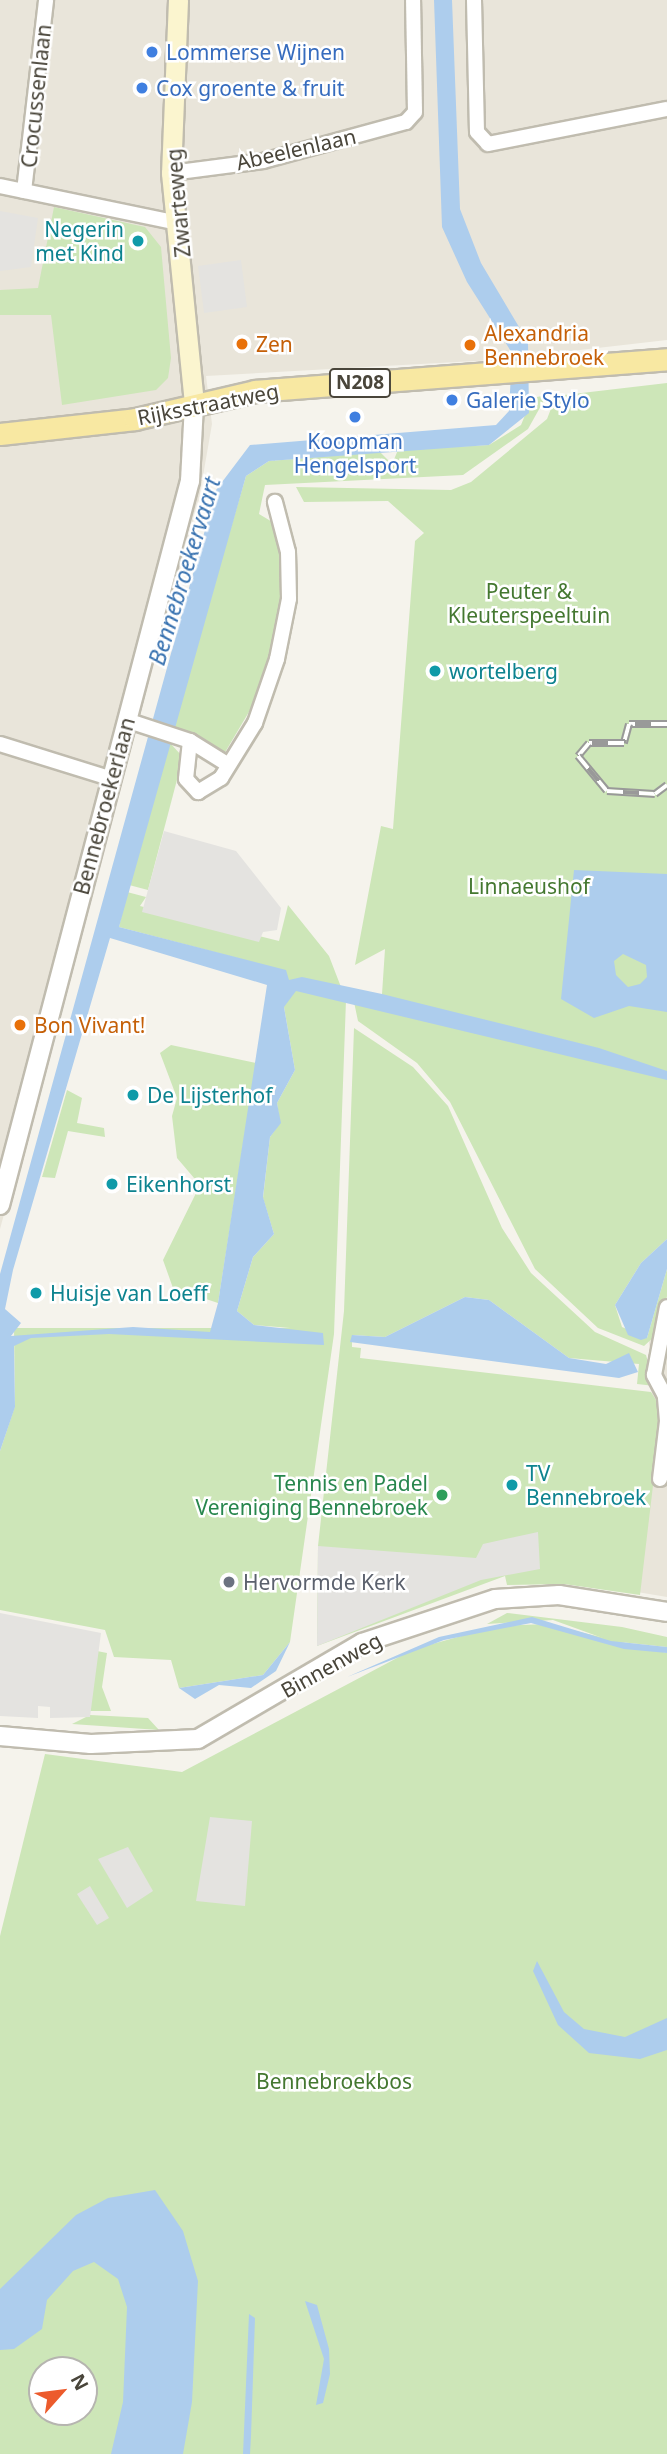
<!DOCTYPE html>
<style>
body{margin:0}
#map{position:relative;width:667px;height:2454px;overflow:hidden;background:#f5f3ec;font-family:"Noto Sans",sans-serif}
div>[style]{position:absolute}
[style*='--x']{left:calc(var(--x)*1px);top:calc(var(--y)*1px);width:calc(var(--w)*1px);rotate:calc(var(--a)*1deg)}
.residential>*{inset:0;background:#e9e5da}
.green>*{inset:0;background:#cde6b8}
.parking>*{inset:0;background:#e4e3e0}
.water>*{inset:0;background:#adcded}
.roads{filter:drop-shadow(2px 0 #c0bcaf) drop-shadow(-2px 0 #c0bcaf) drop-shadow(0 2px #c0bcaf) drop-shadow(0 -2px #c0bcaf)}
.minor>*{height:14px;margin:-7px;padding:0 7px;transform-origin:7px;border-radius:7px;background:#fff}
.tertiary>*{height:18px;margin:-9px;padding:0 9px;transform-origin:9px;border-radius:9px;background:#fff}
.secondary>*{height:19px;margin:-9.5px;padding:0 9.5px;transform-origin:9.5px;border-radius:9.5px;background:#fbf5cf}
.primary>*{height:21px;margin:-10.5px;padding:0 10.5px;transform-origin:10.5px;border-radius:10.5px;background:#f8e8a2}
.rail>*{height:8px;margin-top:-4px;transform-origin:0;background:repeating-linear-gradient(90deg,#fff 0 16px,#999 0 32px);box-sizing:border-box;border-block:2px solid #999}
.dots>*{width:19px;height:19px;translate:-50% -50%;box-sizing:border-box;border:4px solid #fff;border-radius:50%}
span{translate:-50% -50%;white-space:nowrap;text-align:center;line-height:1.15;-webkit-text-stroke:5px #fff;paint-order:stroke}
.shield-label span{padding:2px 5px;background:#fff;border:2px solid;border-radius:5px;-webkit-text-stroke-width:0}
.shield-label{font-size:19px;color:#49453a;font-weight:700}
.shop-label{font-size:21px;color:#366cbe}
.left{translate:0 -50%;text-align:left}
.street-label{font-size:21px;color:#49453a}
.culture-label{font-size:21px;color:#0d838f}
.right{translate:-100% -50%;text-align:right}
.food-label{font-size:21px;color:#c56008}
.park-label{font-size:21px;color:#447830}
.leisure-label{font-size:21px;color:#27864d}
.worship-label{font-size:21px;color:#5b616d}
.water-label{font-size:23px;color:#3872b0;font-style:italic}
.north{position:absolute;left:28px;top:2356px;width:70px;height:70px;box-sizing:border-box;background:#fff;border:2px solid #b6b5b0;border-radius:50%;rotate:62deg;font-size:19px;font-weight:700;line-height:28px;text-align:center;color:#49453a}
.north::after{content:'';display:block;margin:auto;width:24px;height:32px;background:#ec5b2c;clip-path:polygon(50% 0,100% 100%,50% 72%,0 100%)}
</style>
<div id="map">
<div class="residential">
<i style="clip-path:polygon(0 0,667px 0,667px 340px,493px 360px,206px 376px,212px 424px,199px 499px,0 1229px)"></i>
<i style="clip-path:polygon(667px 1288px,667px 1597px,637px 1592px,653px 1413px,649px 1342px)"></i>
</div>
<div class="green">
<i style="clip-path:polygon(54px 207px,145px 227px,161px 247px,171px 358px,168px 378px,156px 390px,62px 405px,51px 315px,0 315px,0 290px,38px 288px)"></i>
<i style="clip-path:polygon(667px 383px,667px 1239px,641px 1263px,615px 1305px,622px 1327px,647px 1338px,667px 1269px,667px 1296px,655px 1336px,644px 1346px,598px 1328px,535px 1269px,450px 1102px,417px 1063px,358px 1021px,354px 1002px,366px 1005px,382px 994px,385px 949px,355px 965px,381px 826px,393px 829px,415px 541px,424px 533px,388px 501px,304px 502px,296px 487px,451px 490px,471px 482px,547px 419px,556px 396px)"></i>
<i style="clip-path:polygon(547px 395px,528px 429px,463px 475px,265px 485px,259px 514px,279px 526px,282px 605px,259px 695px,224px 754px,173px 726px,246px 476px,269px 461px,380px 452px,392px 464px,398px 450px,489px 445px,521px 425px,532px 398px)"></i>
<i style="clip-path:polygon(169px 742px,183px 757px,148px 890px,129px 885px)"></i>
<i style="clip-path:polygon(127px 892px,146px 897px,140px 906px,279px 941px,288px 905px,329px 956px,346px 1000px,334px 1334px,290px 1642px,263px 1675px,179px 1688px,171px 1660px,114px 1657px,105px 1630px,0 1610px,0 1451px,15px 1406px,14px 1328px,290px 1328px,254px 1325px,237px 1311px,253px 1257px,274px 1234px,263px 1198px,270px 1137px,280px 1123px,277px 1103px,295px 1070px,284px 1007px,286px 971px,119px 927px)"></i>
<i style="clip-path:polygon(354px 1028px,413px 1067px,448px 1106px,502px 1228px,531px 1273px,595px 1332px,646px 1355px,655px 1386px,637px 1384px,639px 1364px,569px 1358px,489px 1300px,465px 1297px,385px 1337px,352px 1335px,352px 1347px,361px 1348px,360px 1358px,651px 1392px,662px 1410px,640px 1595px,564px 1584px,507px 1585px,505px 1576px,317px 1646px,318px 1546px,344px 1311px)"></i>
<i style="clip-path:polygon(171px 1045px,256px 1063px,218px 1303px,173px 1288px,163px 1260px,200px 1185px,177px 1158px,172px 1116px,177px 1098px,160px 1053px)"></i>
<i style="clip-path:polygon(67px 1090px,82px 1098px,77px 1123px,104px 1128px,105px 1137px,68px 1131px,55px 1178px,42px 1177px)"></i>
<i style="clip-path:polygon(507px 1613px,622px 1627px,667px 1637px,667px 1647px,611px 1641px,553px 1620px,487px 1624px)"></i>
<i style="clip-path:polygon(evenodd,547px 1624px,667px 1653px,667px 2454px,0 2454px,0 1936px,45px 1754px,182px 1772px,414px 1649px,498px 1626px,547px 1624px,42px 2370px,84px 2370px,84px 2412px,42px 2412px,42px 2370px)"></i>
<i style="clip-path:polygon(97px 1651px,107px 1653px,102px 1687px,111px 1711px,90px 1711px)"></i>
<i style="clip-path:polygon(90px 1715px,148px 1718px,159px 1730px,72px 1724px)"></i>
</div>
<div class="parking">
<i style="clip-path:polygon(0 211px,38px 218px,31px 267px,0 271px)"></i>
<i style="clip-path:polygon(241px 260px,247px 307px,204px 313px,198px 266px)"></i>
<i style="clip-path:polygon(164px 831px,236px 851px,281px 908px,277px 930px,263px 932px,259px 942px,142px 912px)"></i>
<i style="clip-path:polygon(538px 1532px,540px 1569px,481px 1580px,317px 1646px,318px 1546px,476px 1558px,483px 1544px)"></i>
<i style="clip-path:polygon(0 1613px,101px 1633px,90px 1717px,50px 1718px,50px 1707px,38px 1706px,38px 1718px,0 1716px)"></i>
<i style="clip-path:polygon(210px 1817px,252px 1821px,245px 1906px,196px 1901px)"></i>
<i style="clip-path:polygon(128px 1847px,153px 1891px,127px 1908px,98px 1859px)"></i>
<i style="clip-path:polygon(90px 1886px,109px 1918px,97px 1925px,77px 1894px)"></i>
</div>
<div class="water">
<i style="clip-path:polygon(evenodd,434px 0,452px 0,460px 209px,481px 263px,528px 342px,529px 413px,489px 445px,269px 461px,246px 476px,119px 927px,286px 970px,289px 980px,302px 977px,382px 994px,599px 1048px,667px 1071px,667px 1080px,296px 991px,284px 1007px,295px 1070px,277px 1103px,281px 1123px,270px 1137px,263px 1197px,274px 1234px,253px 1257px,237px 1311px,254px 1325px,323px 1333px,324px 1345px,109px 1334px,31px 1338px,14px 1346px,15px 1407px,0 1451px,0 1274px,216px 490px,250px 445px,496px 425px,509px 411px,512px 353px,467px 282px,442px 227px,434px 0,110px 938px,267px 985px,218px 1303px,210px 1332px,133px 1327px,11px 1336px,21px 1323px,5px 1309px,13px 1270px,110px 938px)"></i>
<i style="clip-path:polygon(evenodd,574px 870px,667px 874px,667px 1012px,629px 1006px,594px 1018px,561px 999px,574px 870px,623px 954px,646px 965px,647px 977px,640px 984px,628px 987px,616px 975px,614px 961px,623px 954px)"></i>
<i style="clip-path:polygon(667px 1239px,667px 1269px,647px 1338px,641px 1340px,628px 1335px,615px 1305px,641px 1263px)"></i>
<i style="clip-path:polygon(465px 1297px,489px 1300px,569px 1358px,606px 1364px,629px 1353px,638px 1372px,619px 1378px,350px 1342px,352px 1335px,385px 1337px)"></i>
<i style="clip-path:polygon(532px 1617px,611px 1641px,667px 1647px,667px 1653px,624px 1649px,531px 1623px,444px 1640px,347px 1677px,439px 1637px)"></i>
<i style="clip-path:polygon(290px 1642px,276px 1671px,251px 1688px,219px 1685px,195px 1699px,179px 1688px,263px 1675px)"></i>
<i style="clip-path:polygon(537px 1961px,564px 2012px,584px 2029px,625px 2037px,667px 2018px,667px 2050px,640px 2059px,589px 2053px,558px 2025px,533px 1971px)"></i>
<i style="clip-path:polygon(155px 2190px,183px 2231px,198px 2281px,192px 2402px,183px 2454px,111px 2454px,123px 2402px,127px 2307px,118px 2279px,94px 2262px,73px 2271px,47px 2300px,42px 2329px,14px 2349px,0 2350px,0 2289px,76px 2215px,108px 2198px)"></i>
<i style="clip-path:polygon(305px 2301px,317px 2305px,329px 2349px,330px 2374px,323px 2403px,316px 2405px,324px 2359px)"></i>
<i style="clip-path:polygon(249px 2314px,255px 2318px,251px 2436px,250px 2454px,243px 2454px)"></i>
</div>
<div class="roads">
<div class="minor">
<i style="--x:474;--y:0;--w:132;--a:88.7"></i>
<i style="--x:477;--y:132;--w:16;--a:47"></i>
<i style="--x:488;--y:144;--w:182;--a:-11.1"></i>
<i style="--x:171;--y:173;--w:93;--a:-7.4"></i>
<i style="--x:263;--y:161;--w:148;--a:-15.3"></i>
<i style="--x:406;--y:122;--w:13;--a:-48"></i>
<i style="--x:415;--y:112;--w:112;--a:-91"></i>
<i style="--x:0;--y:186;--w:183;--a:11.7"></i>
<i style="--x:24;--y:191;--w:192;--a:-83.4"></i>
<i style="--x:126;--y:720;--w:67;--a:18.2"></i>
<i style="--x:190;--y:741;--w:44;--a:31.9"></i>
<i style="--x:190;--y:741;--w:38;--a:96"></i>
<i style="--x:186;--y:779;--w:18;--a:47"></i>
<i style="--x:198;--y:792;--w:27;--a:-31"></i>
<i style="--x:221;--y:778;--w:65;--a:-58.3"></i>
<i style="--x:255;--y:723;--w:68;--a:-71"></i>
<i style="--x:277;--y:659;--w:61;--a:-78.7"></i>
<i style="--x:289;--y:599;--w:47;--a:-91.2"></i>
<i style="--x:288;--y:552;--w:52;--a:-104.6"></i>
<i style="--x:0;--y:744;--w:114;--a:17.3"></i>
<i style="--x:660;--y:1479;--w:58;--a:-83.1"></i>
<i style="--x:667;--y:1421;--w:25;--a:-95"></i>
<i style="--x:665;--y:1396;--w:24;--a:-118"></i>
<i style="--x:654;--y:1375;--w:69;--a:-79.2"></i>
</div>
<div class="tertiary">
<i style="--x:0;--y:1205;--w:749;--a:-75.3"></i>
<i style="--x:190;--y:481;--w:76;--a:-87"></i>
<i style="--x:0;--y:1736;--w:91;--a:5"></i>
<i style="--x:91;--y:1744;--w:107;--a:-2.7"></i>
<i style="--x:198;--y:1739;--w:190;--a:-30.3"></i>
<i style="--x:362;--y:1643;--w:140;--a:-18.3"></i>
<i style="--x:495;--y:1599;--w:64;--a:-3.6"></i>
<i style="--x:559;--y:1595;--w:109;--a:8.9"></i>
</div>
<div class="secondary">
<i style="--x:178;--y:0;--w:173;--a:92.3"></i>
<i style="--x:171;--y:173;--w:233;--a:84.3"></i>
</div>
<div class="primary">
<i style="--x:0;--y:434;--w:136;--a:-6.3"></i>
<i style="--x:135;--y:419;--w:123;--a:-13.1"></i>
<i style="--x:255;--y:391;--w:413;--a:-4.4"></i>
</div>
</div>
<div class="rail">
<i style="--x:667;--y:724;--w:38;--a:180"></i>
<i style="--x:629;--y:724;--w:20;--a:105"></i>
<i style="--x:624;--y:743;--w:35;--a:180"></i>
<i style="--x:589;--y:743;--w:17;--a:130"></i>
<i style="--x:578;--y:756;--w:45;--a:50.4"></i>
<i style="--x:607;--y:791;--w:48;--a:3.6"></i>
<i style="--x:655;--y:794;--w:15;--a:-37"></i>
</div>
<div class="dots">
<i style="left:152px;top:52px;background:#3f7fe0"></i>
<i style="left:142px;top:88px;background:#3f7fe0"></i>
<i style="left:138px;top:241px;background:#0f9aa8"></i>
<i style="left:242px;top:344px;background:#e8710a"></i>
<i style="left:470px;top:345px;background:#e8710a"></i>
<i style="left:452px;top:400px;background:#3f7fe0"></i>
<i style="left:355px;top:417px;background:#3f7fe0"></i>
<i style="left:435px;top:671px;background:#0f9aa8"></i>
<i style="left:20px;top:1025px;background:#e8710a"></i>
<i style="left:133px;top:1095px;background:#0f9aa8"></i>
<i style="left:112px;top:1184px;background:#0f9aa8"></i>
<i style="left:36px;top:1293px;background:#0f9aa8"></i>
<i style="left:512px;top:1485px;background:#0f9aa8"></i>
<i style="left:442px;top:1495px;background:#2e9e5b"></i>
<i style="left:229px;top:1582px;background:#6b7280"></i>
</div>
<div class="shield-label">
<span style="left:360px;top:383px">N208</span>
</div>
<div class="shop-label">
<span class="left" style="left:166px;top:52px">Lommerse Wijnen</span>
<span class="left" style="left:156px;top:88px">Cox groente &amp; fruit</span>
<span class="left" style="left:466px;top:400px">Galerie Stylo</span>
<span style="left:355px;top:453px">Koopman<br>Hengelsport</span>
</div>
<div class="street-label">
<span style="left:36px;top:96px;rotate:-84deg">Crocussenlaan</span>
<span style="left:296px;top:149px;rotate:-13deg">Abeelenlaan</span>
<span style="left:178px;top:203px;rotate:-95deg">Zwarteweg</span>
<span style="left:208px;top:404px;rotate:-11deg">Rijksstraatweg</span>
<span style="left:104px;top:806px;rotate:-75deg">Bennebroekerlaan</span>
<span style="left:331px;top:1665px;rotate:-29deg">Binnenweg</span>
</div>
<div class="culture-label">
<span class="right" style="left:124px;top:241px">Negerin<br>met Kind</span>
<span class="left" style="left:449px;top:671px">wortelberg</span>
<span class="left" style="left:147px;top:1095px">De Lijsterhof</span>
<span class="left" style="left:126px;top:1184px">Eikenhorst</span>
<span class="left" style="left:50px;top:1293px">Huisje van Loeff</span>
<span class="left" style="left:526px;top:1485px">TV<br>Bennebroek</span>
</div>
<div class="food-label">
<span class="left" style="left:484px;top:345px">Alexandria<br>Bennebroek</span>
<span class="left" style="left:256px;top:344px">Zen</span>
<span class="left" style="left:34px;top:1025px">Bon Vivant!</span>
</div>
<div class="park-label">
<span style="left:529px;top:603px">Peuter &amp;<br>Kleuterspeeltuin</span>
<span style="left:529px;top:886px">Linnaeushof</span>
<span style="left:334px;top:2081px">Bennebroekbos</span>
</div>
<div class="leisure-label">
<span class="right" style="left:428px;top:1495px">Tennis en Padel<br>Vereniging Bennebroek</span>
</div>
<div class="worship-label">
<span class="left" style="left:243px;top:1582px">Hervormde Kerk</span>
</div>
<div class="water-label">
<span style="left:184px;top:571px;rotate:-73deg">Bennebroekervaart</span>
</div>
<div class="north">N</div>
</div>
